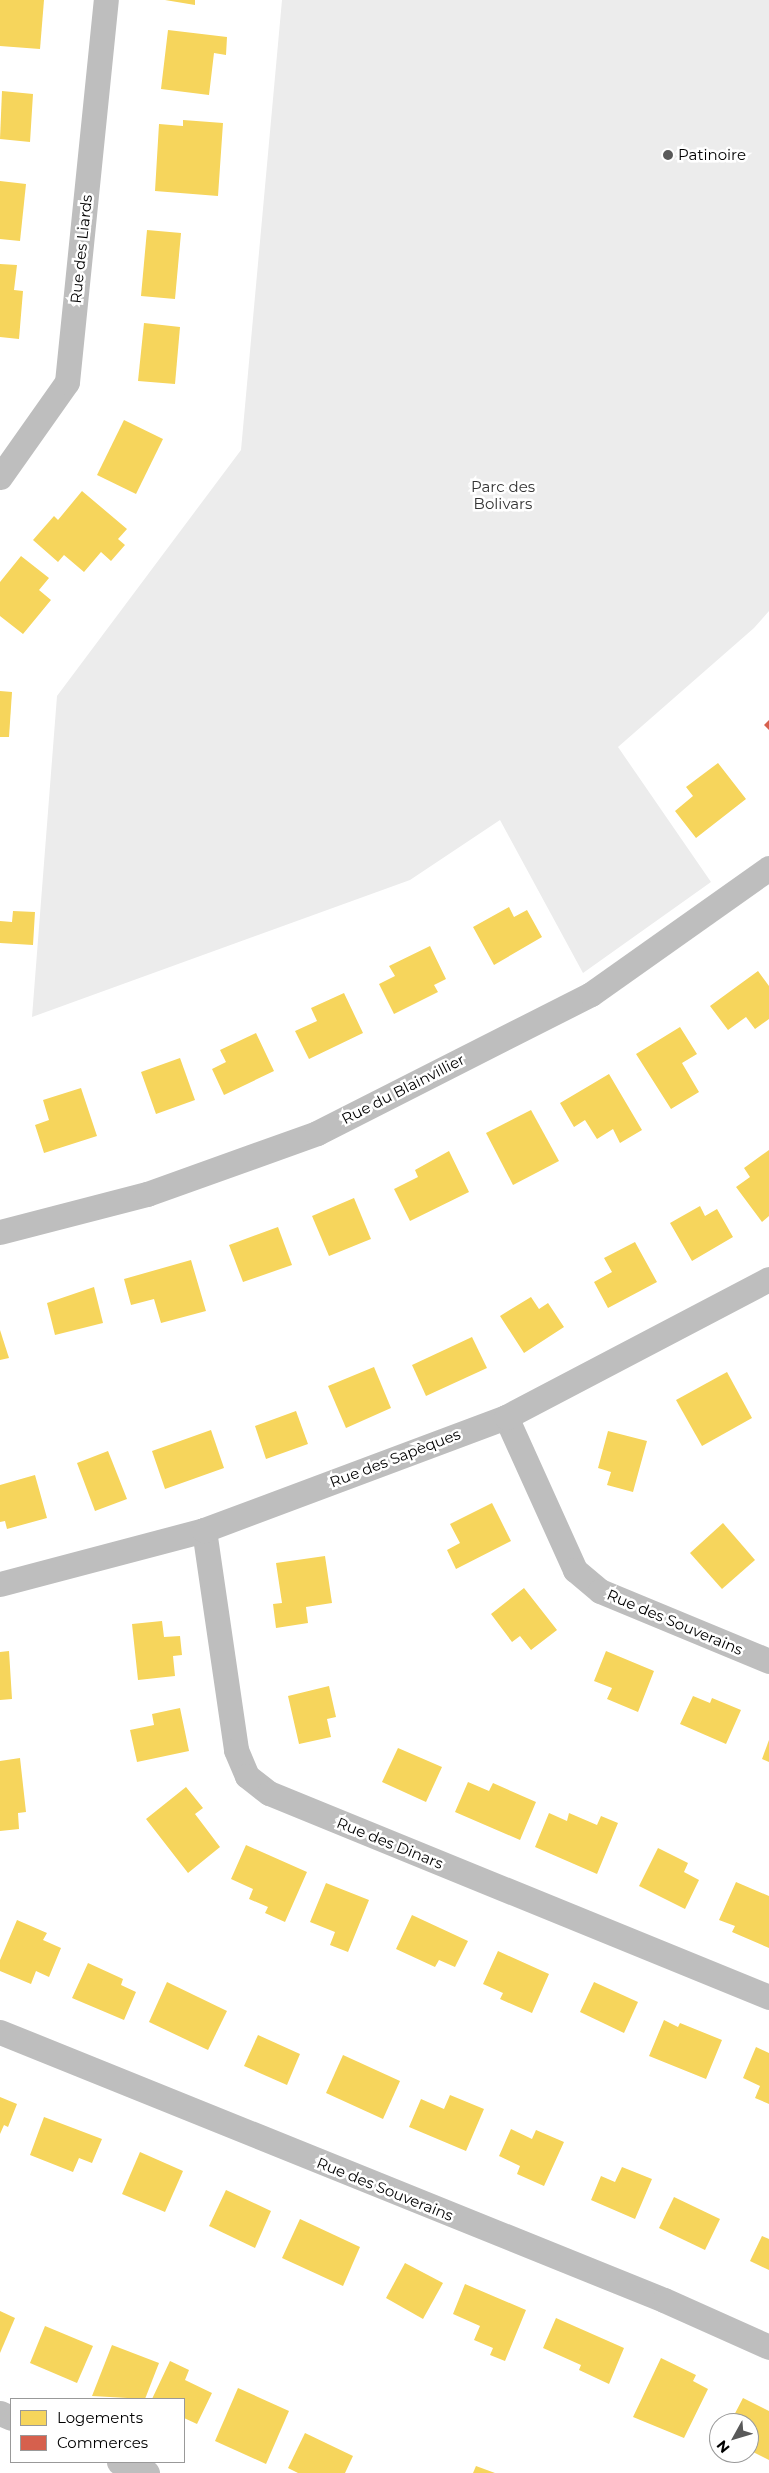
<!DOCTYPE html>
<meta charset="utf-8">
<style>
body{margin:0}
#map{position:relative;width:769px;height:2473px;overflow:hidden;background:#fff;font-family:Montserrat,sans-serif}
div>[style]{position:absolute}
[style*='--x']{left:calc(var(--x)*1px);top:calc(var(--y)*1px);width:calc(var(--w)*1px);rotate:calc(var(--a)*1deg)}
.green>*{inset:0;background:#ececec}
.homes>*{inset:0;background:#f6d55c}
.shops>*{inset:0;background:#d6604d}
.street>*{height:25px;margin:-12.5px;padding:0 12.5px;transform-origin:12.5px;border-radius:12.5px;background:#bebebe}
.dots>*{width:14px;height:14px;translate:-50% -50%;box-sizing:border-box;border:2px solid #fff;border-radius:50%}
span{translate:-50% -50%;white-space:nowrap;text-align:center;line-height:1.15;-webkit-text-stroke:5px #fff;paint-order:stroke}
.poi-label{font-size:15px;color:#000}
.left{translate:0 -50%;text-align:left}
.street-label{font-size:15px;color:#000}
.park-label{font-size:15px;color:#333}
.legend{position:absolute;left:10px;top:2398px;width:175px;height:65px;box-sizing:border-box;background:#fff;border:1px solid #999;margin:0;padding:6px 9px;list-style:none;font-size:15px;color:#000}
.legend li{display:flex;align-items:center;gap:10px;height:25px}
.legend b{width:25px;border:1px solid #999}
.north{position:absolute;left:709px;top:2413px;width:50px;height:50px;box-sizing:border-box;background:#fff;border:1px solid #999;border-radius:50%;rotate:231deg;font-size:14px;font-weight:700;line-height:20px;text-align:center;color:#000}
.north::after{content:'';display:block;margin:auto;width:18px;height:22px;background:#595959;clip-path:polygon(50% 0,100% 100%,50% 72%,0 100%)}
</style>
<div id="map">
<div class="green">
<i style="clip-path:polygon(282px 0,769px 0,769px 611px,754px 628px,618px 747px,711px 882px,583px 973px,500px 820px,410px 880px,32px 1017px,57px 696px,241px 450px)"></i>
</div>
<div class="homes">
<i style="clip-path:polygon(0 0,44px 0,40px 49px,0 46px)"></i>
<i style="clip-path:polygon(165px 0,195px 0,195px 5px)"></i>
<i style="clip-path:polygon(168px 30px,227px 37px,226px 55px,214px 53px,209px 95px,161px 89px)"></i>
<i style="clip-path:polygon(2px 91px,33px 94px,30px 142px,0 139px)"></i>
<i style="clip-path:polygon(183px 120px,223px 123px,218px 196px,155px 191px,159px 124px,183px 126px)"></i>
<i style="clip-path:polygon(0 181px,26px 184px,20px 241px,0 239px)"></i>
<i style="clip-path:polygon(147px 230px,181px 233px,175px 299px,141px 296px)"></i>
<i style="clip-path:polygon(0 264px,17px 265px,14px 290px,23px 291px,19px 339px,0 337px)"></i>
<i style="clip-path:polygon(144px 323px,180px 327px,175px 384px,138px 381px)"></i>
<i style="clip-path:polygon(124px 420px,163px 439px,136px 494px,97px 475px)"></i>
<i style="clip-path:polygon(82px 491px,127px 529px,118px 539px,125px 545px,111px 561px,101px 552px,84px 572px,64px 555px,58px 562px,33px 540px,54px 516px,58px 520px)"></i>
<i style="clip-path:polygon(21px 556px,49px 578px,39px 590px,51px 600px,23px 634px,0 616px,0 582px)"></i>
<i style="clip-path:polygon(0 691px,12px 692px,9px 737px,0 737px)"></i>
<i style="clip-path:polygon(718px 763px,746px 799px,696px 838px,675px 811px,693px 796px,686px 787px)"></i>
<i style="clip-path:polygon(509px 907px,514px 917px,527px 910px,542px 937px,494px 965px,473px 927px)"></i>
<i style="clip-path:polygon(13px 911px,35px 912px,33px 945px,0 943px,0 921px,12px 922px)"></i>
<i style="clip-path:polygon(430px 946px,446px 979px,434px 985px,438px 992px,394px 1014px,379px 984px,395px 976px,389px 966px)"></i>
<i style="clip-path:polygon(758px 971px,769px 986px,769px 1019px,755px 1029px,746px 1017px,728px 1030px,710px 1006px)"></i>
<i style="clip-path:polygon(344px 993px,363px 1033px,309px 1059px,295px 1031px,317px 1021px,311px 1008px)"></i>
<i style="clip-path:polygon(680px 1027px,697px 1054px,682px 1063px,699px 1092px,671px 1109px,636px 1054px)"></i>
<i style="clip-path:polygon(256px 1033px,274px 1071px,224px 1095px,212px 1069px,226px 1062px,220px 1050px)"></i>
<i style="clip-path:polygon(180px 1058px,195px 1100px,156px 1114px,141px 1072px)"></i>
<i style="clip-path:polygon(609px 1074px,642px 1130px,620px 1143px,613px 1129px,597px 1139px,585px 1120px,574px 1127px,560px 1103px)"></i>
<i style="clip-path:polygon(81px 1088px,97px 1136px,44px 1153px,35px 1125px,49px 1120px,43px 1100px)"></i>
<i style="clip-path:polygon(531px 1110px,559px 1161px,513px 1185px,486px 1133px)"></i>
<i style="clip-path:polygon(769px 1150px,769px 1216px,762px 1222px,736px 1187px,750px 1177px,744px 1168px)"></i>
<i style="clip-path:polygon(449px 1151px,469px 1192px,410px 1221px,394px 1189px,418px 1177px,415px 1170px)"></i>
<i style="clip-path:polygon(354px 1198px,371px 1239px,329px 1256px,312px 1216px)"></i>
<i style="clip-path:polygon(700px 1206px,705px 1216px,717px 1209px,733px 1237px,692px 1261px,670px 1223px)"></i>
<i style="clip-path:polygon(278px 1227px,292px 1265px,243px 1282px,229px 1245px)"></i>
<i style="clip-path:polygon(635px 1242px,657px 1282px,608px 1308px,594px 1282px,612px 1272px,604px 1258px)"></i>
<i style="clip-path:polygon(191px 1260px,206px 1311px,161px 1323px,154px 1299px,131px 1305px,124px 1279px)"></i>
<i style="clip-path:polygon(94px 1287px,103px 1323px,55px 1335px,47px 1303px)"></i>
<i style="clip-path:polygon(531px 1297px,539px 1309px,548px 1303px,564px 1327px,524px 1353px,500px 1316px)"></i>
<i style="clip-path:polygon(0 1330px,9px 1358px,0 1360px)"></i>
<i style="clip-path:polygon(472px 1337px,487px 1368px,426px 1396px,412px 1365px)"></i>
<i style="clip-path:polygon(374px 1367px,391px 1408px,346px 1428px,328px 1386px)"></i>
<i style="clip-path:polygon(727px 1372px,752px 1418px,702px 1446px,676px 1400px)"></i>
<i style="clip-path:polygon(296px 1411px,308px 1444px,266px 1459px,255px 1426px)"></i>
<i style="clip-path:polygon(211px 1430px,224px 1468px,165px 1489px,152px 1451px)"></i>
<i style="clip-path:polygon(608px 1431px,647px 1441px,633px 1492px,607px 1485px,611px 1472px,598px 1468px)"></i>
<i style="clip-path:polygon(108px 1451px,127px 1499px,95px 1511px,77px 1463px)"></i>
<i style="clip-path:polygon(35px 1475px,47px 1518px,7px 1529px,5px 1521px,0 1522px,0 1485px)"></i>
<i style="clip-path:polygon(492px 1503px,511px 1541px,456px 1569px,447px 1550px,460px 1543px,450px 1524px)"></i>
<i style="clip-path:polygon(723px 1523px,755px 1560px,722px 1589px,690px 1553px)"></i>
<i style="clip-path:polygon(325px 1556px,332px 1603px,306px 1607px,308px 1623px,276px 1628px,273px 1604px,282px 1603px,276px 1563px)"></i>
<i style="clip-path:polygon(524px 1588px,557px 1630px,531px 1650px,520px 1636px,512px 1642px,491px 1614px)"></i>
<i style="clip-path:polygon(162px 1621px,164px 1637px,180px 1636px,182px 1655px,173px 1656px,175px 1676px,138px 1680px,132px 1624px)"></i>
<i style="clip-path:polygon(9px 1651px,12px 1699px,0 1700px,0 1652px)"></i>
<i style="clip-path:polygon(606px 1651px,654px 1671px,638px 1712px,607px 1699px,612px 1688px,594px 1681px)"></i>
<i style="clip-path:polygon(329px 1686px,336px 1717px,327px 1719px,331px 1737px,299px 1744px,288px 1696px)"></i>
<i style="clip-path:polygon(693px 1696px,710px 1703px,712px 1698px,741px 1710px,726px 1744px,680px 1724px)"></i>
<i style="clip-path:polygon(180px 1708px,189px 1751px,137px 1762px,130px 1730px,154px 1725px,152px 1714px)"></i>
<i style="clip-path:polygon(769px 1740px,769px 1762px,762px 1759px)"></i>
<i style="clip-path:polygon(398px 1748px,442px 1767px,426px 1802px,382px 1782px)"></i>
<i style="clip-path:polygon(20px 1758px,26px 1812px,18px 1813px,19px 1829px,0 1831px,0 1761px)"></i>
<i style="clip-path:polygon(468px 1782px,489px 1791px,493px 1783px,536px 1802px,520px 1840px,455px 1812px)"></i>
<i style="clip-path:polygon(186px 1787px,203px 1808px,195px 1814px,220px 1847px,188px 1873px,146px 1819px)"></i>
<i style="clip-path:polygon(549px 1813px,567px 1821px,569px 1813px,597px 1825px,601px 1816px,618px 1823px,597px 1874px,535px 1847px)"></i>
<i style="clip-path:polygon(246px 1845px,307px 1872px,285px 1922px,265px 1913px,268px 1907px,249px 1899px,253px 1889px,231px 1879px)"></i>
<i style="clip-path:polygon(658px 1848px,688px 1863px,684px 1872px,699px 1880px,685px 1909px,639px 1886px)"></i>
<i style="clip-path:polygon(736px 1882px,769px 1896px,769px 1948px,732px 1932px,735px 1926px,719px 1920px)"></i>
<i style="clip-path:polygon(326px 1883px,369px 1900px,348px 1952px,330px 1945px,335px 1932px,310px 1922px)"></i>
<i style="clip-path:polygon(412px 1915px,468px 1941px,455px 1967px,439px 1960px,435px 1967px,396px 1949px)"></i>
<i style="clip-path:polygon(17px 1920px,47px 1933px,43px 1940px,61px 1948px,49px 1977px,36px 1971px,31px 1984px,0 1971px,0 1960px)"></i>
<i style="clip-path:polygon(498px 1951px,549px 1974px,532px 2013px,500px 1999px,503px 1993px,483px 1984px)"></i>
<i style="clip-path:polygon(88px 1963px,123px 1979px,121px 1985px,136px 1992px,124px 2020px,72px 1998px)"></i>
<i style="clip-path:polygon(167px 1982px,227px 2011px,208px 2050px,149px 2022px)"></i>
<i style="clip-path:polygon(594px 1982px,638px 2002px,624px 2033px,580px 2012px)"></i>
<i style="clip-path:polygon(664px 2020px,678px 2027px,680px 2023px,722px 2040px,706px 2079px,649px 2056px)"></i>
<i style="clip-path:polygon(258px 2035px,300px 2054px,287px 2085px,244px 2066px)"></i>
<i style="clip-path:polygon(756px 2047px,769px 2053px,769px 2104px,755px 2098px,760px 2086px,743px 2078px)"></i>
<i style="clip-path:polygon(343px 2055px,400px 2081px,383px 2119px,326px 2093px)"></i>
<i style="clip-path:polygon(450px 2095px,484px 2109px,466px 2151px,409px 2127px,421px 2099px,444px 2109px)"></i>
<i style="clip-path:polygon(0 2097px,17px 2104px,8px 2127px,4px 2125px,0 2134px)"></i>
<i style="clip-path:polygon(44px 2117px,102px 2139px,92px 2163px,79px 2158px,73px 2172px,30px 2155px)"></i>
<i style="clip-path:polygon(511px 2129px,532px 2139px,536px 2130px,564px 2142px,544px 2186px,517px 2174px,520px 2166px,499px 2156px)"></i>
<i style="clip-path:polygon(140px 2152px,183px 2171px,165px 2212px,122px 2194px)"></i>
<i style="clip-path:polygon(622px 2167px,652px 2179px,635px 2219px,591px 2200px,601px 2176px,615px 2182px)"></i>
<i style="clip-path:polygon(226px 2190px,271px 2211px,255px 2248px,209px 2226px)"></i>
<i style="clip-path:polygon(674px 2197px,720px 2219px,705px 2250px,659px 2228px)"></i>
<i style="clip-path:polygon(300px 2219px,360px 2247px,343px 2286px,282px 2258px)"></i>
<i style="clip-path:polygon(762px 2236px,769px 2239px,769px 2270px,750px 2261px)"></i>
<i style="clip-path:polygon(405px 2263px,443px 2283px,423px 2319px,386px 2298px)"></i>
<i style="clip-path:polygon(465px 2284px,526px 2310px,505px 2361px,490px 2355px,493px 2348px,474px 2340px,480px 2326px,453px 2314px)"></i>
<i style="clip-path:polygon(0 2311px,15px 2318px,0 2353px)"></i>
<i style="clip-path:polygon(556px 2318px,624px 2348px,609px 2384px,579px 2370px,581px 2365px,543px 2348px)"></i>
<i style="clip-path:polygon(45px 2326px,93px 2346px,77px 2383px,30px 2363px)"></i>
<i style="clip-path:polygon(112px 2345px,159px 2363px,145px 2399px,92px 2396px)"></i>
<i style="clip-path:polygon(661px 2358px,696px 2375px,693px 2381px,708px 2389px,684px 2438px,633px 2417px)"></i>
<i style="clip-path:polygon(170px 2361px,189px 2370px,185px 2380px,212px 2393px,197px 2424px,184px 2418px,184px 2399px,152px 2399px)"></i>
<i style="clip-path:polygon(238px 2388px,289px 2411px,266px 2464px,215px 2441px)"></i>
<i style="clip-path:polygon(743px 2398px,769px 2411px,769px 2460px,749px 2450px,749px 2423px,730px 2423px)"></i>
<i style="clip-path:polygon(305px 2433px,353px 2456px,345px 2473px,298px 2473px,288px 2468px)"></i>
<i style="clip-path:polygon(476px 2466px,495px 2473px,473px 2473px)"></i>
</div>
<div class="shops">
<i style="clip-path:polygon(769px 720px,769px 730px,764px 725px)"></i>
</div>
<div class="street">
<i style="--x:0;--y:477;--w:116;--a:-54.8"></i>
<i style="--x:67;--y:382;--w:384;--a:-84.2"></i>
<i style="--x:0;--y:1232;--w:152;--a:-14.5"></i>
<i style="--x:147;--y:1194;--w:181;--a:-19.7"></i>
<i style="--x:317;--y:1133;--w:307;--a:-26.9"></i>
<i style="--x:591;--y:994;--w:218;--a:-35.3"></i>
<i style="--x:506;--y:1417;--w:168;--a:65.7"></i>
<i style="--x:575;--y:1570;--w:33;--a:40"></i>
<i style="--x:600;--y:1591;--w:183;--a:22.5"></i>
<i style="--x:204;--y:1530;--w:222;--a:81.7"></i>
<i style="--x:236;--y:1750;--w:28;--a:67"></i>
<i style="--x:247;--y:1776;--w:28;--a:38"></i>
<i style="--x:269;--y:1793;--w:540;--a:22.2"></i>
<i style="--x:0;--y:1584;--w:211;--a:-14.8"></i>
<i style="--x:204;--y:1530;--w:322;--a:-20.5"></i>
<i style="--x:506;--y:1417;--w:297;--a:-27.7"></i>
<i style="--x:0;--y:2032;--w:716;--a:21.98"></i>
<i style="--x:664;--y:2300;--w:115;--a:24.1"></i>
<i style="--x:0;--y:2413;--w:12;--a:24"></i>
<i style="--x:119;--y:2462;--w:30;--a:21"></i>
</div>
<div class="dots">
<i style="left:668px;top:155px;background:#595959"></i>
</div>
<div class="poi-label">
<span class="left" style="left:678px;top:155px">Patinoire</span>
</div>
<div class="street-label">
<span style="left:81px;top:249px;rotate:-84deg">Rue des Liards</span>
<span style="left:403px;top:1089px;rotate:-27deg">Rue du Blainvillier</span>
<span style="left:395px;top:1458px;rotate:-21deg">Rue des Sapèques</span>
<span style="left:675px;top:1622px;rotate:23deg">Rue des Souverains</span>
<span style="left:390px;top:1843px;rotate:22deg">Rue des Dinars</span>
<span style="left:385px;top:2189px;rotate:22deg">Rue des Souverains</span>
</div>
<div class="park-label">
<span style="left:503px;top:495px">Parc des<br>Bolivars</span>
</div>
<ul class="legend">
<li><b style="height:14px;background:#f6d55c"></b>Logements</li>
<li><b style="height:14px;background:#d6604d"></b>Commerces</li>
</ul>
<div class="north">N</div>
</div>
